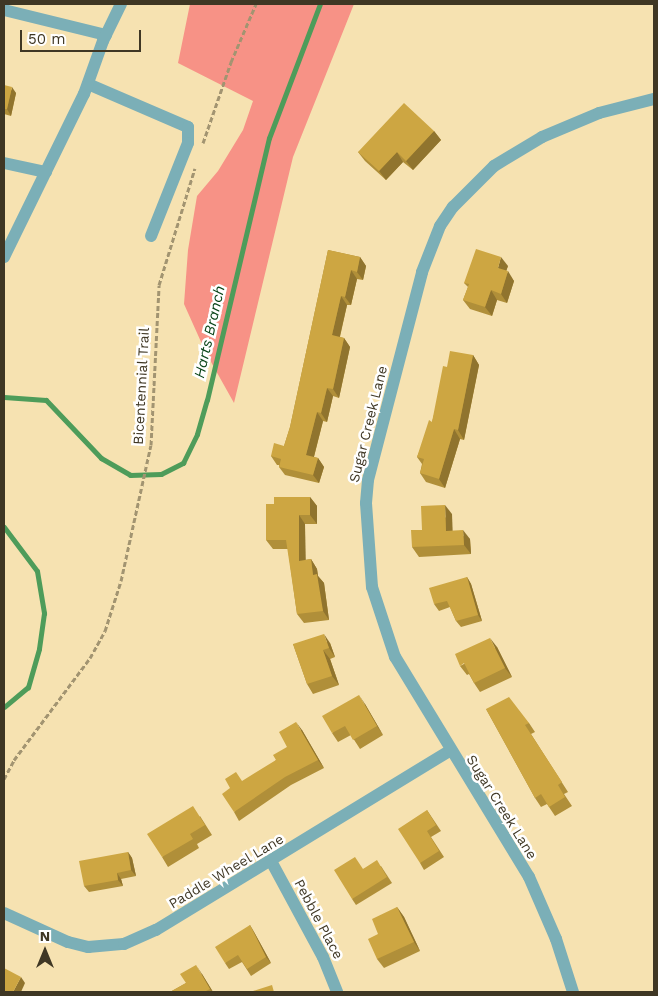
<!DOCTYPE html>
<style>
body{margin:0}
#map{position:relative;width:658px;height:996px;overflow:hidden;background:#f6e2b1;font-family:"Work Sans",sans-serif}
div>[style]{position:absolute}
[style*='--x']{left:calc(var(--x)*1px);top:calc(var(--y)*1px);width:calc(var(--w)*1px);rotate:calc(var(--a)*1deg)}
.forest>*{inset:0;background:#f79286}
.stream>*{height:5px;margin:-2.5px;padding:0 2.5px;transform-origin:2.5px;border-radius:2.5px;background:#4e9c5a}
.path>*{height:3px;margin-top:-1.5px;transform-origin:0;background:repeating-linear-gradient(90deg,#a29471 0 5px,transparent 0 7.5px)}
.minor>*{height:12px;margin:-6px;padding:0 6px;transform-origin:6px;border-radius:6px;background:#7bafb7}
.wall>*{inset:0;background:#b08f39}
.shaded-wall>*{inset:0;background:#90742e}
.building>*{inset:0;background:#cda642}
span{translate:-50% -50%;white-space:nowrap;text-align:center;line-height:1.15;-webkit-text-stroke:5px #fff;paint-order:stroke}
.street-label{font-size:14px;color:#3f3724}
.water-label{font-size:15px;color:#0a4519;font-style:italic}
.frame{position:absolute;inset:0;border:5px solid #3f3724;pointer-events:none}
.north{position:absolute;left:20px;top:926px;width:50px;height:50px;-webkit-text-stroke:4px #fff;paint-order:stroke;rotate:0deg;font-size:14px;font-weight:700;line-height:20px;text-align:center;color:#3f3724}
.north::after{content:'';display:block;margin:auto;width:18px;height:22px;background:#3f3724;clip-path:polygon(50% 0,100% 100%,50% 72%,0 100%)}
.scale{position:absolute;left:20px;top:30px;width:121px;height:22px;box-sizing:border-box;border:2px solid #3f3724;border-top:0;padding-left:6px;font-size:15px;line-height:18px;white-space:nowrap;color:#3f3724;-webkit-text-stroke:4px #fff;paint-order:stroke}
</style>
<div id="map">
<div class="forest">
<i style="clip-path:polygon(190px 4px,354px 4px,293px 157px,234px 403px,206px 353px,184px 304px,188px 250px,197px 196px,218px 171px,243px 130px,253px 101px,178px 63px)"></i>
</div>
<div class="stream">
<i style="--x:4;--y:397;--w:42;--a:4.1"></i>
<i style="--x:46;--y:400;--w:80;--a:46.5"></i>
<i style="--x:101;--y:458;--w:34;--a:30"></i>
<i style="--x:130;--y:475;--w:31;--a:-2"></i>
<i style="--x:161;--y:474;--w:25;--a:-27"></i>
<i style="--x:183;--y:463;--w:32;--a:-64"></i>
<i style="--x:197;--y:434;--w:35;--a:-74"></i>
<i style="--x:207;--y:400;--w:269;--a:-76.7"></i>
<i style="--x:269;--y:138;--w:143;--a:-69.2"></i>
<i style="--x:4;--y:527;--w:55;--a:53.1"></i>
<i style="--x:37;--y:571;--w:43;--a:80.5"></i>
<i style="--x:44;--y:613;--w:36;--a:98"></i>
<i style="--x:39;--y:649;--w:40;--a:106"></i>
<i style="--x:28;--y:687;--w:31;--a:140"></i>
</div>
<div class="path">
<i style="--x:203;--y:143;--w:86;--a:-70.9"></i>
<i style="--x:231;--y:62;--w:63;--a:-66.7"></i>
<i style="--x:4;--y:779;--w:21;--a:-62"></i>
<i style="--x:14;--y:760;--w:127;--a:-53.3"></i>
<i style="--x:90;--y:658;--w:31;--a:-61"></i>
<i style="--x:105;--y:631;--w:52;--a:-72.3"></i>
<i style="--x:121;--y:581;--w:139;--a:-77.6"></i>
<i style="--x:151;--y:445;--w:160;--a:-87.1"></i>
<i style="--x:159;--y:285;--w:122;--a:-72.9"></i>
</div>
<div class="minor">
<i style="--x:4;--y:10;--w:105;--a:13.8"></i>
<i style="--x:88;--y:84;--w:109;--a:23.3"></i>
<i style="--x:188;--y:127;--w:16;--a:90"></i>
<i style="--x:188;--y:143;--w:100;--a:111.7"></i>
<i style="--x:4;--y:163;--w:43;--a:12.1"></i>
<i style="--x:4;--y:257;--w:182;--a:-63.9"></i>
<i style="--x:84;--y:94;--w:56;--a:-70.3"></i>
<i style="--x:103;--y:41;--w:41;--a:-64.1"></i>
<i style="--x:271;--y:861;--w:109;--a:61.6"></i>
<i style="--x:323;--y:957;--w:38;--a:68"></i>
<i style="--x:4;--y:913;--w:70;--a:24.4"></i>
<i style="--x:68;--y:942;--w:21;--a:14"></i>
<i style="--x:88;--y:947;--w:36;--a:-5"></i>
<i style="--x:124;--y:944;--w:35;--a:-24"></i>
<i style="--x:156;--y:930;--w:343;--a:-31.4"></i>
<i style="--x:573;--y:992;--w:56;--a:-107.8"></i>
<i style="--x:556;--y:939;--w:68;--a:-113.5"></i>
<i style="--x:529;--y:877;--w:258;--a:-121.3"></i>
<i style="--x:395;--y:657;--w:74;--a:-108.2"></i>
<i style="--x:372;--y:587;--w:84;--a:-94.1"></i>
<i style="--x:366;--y:503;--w:23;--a:-85"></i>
<i style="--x:368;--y:480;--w:215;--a:-75.4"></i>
<i style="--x:422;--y:272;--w:49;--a:-68.6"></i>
<i style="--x:440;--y:226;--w:23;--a:-56"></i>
<i style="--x:453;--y:207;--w:58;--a:-45"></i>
<i style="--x:494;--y:166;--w:56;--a:-31.1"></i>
<i style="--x:542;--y:137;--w:62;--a:-22.8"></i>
<i style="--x:599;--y:113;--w:57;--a:-14.3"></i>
</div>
<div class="wall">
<i style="clip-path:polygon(4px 85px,16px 93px,11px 116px,4px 114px)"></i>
<i style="clip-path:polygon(434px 131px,441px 140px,413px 170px,403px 162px,386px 180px,365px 161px,358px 152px)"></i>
<i style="clip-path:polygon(328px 250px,360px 257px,366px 266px,363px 280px,357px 279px,351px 305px,347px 305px,340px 337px,344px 338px,350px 347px,339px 398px,333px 396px,327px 422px,323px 421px,314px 457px,318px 458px,324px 467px,319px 483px,285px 475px,279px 467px,279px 465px,277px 465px,271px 456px,284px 446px,290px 427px)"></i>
<i style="clip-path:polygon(508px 266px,506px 271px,514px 281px,507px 303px,497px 300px,492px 316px,470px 309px,463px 300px,468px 287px,464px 283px)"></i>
<i style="clip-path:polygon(473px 355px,479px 365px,464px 440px,460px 439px,445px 488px,426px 482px,420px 473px,422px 464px,417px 457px,432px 422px,447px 367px)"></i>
<i style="clip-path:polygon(310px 497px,317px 506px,317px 524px,305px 524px,305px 560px,311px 559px,317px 569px,318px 576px,324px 583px,329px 620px,304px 623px,297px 614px,288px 549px,273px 549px,266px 540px,274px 504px)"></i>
<i style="clip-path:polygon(452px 514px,452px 531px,470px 539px,471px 554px,419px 557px,412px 547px,422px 530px)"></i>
<i style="clip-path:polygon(467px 577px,471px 584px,482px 621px,461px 627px,456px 621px,450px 607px,439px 611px,434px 604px)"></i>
<i style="clip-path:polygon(330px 643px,335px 657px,330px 659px,339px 685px,313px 694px,307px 684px,293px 644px)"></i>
<i style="clip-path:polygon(497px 647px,512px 677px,480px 692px,474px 683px,469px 674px,467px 675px,460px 666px)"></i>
<i style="clip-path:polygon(365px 704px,383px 735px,360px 749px,351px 735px,338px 742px,332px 733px)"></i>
<i style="clip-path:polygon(486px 709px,529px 723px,535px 732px,531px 734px,568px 792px,564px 794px,572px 806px,555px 816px,547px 804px,541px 807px,535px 798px)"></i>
<i style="clip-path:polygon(302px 730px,324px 768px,291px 785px,239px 821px,234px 812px,276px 760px)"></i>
<i style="clip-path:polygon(427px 810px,441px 831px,431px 837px,444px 857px,424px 870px,420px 863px)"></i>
<i style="clip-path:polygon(200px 816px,212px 835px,197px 844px,199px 848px,168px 867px,162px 857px)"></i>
<i style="clip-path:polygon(128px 852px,132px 858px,136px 876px,121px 879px,123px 886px,89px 892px,84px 886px)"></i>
<i style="clip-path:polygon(381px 866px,392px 883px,356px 905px,352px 899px,363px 869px)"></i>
<i style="clip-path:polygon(397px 907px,404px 917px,420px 951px,384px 968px,377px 959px,378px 934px)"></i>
<i style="clip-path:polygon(250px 925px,254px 932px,271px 963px,251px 976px,242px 962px,229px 969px,225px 963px)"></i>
<i style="clip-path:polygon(202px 974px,213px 992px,170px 992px)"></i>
</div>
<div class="shaded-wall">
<i style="clip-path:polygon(12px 87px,16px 93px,11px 116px,7px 109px)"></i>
<i style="clip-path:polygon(434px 131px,441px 140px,413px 170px,406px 161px)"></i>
<i style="clip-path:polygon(397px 152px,403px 162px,386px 180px,379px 171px)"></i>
<i style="clip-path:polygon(360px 257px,366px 266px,363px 280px,357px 272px)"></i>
<i style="clip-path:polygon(501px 257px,508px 266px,504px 277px,498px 268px)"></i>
<i style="clip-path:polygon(351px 270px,357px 279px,351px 305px,345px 297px)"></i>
<i style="clip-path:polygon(508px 271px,514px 281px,507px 303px,501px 294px)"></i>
<i style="clip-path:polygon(491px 290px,497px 300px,492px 316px,485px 307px)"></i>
<i style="clip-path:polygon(341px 296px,347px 305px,338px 344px,332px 335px)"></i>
<i style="clip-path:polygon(344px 338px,350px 347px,339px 398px,333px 389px)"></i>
<i style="clip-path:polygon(473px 355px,479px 365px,464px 440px,458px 430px)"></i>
<i style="clip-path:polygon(327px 388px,333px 396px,327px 422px,321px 413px)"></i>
<i style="clip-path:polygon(317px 412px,323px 421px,312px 464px,306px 455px)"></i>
<i style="clip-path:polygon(454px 429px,460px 439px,445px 488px,439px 479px)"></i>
<i style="clip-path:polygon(318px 458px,324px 467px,319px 483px,313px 475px)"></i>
<i style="clip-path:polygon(310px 497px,317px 506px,317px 524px,310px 515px)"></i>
<i style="clip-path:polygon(445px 505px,452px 514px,453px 540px,446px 531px)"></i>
<i style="clip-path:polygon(299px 515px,305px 524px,306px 570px,299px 561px)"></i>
<i style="clip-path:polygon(463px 530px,470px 539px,471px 554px,464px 545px)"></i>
<i style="clip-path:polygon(311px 559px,317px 569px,318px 576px,324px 583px,329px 620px,323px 611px,313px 575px)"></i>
<i style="clip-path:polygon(467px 577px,471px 584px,482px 621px,478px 615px)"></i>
<i style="clip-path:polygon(324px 634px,330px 643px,335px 657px,329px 648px)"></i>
<i style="clip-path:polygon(490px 638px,497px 647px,512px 677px,505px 668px)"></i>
<i style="clip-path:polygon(323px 650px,330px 659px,339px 685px,332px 676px)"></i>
<i style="clip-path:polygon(359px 695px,365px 704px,383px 735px,377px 726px)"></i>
<i style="clip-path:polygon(296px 722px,302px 730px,324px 768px,318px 760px)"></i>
<i style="clip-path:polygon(128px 852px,132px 858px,136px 876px,131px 870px)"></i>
<i style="clip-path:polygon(117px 873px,121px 879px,123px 886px,118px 880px)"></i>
<i style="clip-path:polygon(397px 907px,404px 917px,420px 951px,414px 942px)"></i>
<i style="clip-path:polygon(250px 925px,254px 932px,271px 963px,266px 957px)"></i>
<i style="clip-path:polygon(196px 965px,202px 974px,213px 992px,210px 989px)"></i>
<i style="clip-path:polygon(21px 977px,25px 983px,21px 992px,13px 992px)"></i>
</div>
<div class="building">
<i style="clip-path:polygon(4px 85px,12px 87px,7px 109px,4px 109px)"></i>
<i style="clip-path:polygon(404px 103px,434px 131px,406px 161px,397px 152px,379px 171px,358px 152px)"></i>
<i style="clip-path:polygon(476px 249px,501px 257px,498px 268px,508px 271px,501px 294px,491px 290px,485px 307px,463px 300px,469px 284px,464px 283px)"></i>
<i style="clip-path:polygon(328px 250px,360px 257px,357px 272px,351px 270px,345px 297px,341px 296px,332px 335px,344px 338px,333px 389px,327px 388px,321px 413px,317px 412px,306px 455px,318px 458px,313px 475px,279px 467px,281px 459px,271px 456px,274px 443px,284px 446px,290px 427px)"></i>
<i style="clip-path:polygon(450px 351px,473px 355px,458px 430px,454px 429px,439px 479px,420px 473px,424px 459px,417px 457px,429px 420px,432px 422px,443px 366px,447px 367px)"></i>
<i style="clip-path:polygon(274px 497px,310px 497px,310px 515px,299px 515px,299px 561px,311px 559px,313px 575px,317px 574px,323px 611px,297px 614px,286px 540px,266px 540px,266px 504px,274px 504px)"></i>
<i style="clip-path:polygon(445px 505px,446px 531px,463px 530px,464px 545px,412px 547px,411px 530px,422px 530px,421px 506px)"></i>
<i style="clip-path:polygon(467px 577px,478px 615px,456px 621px,447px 601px,434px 604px,429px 588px)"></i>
<i style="clip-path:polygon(324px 634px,329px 648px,323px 650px,332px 676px,307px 684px,293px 644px)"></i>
<i style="clip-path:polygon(490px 638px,505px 668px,474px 683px,464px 663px,460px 666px,455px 654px)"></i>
<i style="clip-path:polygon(359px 695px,377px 726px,353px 740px,345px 726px,332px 733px,322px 716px)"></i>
<i style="clip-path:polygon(509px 697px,529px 723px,525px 725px,562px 782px,558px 785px,565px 797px,549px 807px,541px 794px,535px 798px,486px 709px)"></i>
<i style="clip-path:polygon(296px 722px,318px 760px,285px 777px,234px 812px,222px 794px,230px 788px,225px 779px,236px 772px,242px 781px,276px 760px,273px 755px,287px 747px,279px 732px)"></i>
<i style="clip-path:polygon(193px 806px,205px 825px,190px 834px,193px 839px,162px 857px,147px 834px)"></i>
<i style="clip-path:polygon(427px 810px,436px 825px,427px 831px,439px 851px,420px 863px,398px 829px)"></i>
<i style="clip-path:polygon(128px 852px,131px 870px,117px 873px,118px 880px,84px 886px,79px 861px)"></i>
<i style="clip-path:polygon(355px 857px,363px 869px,377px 860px,387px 877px,352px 899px,334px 870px)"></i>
<i style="clip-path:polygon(397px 907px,414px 942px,377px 959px,368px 939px,378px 934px,372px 919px)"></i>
<i style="clip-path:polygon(250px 925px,266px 957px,247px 969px,238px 955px,225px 963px,215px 947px)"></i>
<i style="clip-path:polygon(196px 965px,210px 989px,204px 992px,170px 992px,186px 983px,180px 974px)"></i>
<i style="clip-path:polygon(4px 968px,21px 977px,13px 992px,4px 992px)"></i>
<i style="clip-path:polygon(272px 985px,274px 992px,254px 992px,253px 991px)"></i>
</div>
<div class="street-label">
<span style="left:141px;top:386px;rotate:-87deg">Bicentennial Trail</span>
<span style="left:368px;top:424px;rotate:-76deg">Sugar Creek Lane</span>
<span style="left:502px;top:807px;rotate:58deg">Sugar Creek Lane</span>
<span style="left:226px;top:871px;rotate:-31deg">Paddle Wheel Lane</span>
<span style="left:319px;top:919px;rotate:62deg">Pebble Place</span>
</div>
<div class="water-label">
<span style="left:210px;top:332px;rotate:-77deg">Harts Branch</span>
</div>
<div class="frame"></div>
<div class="north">N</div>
<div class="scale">50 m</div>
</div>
